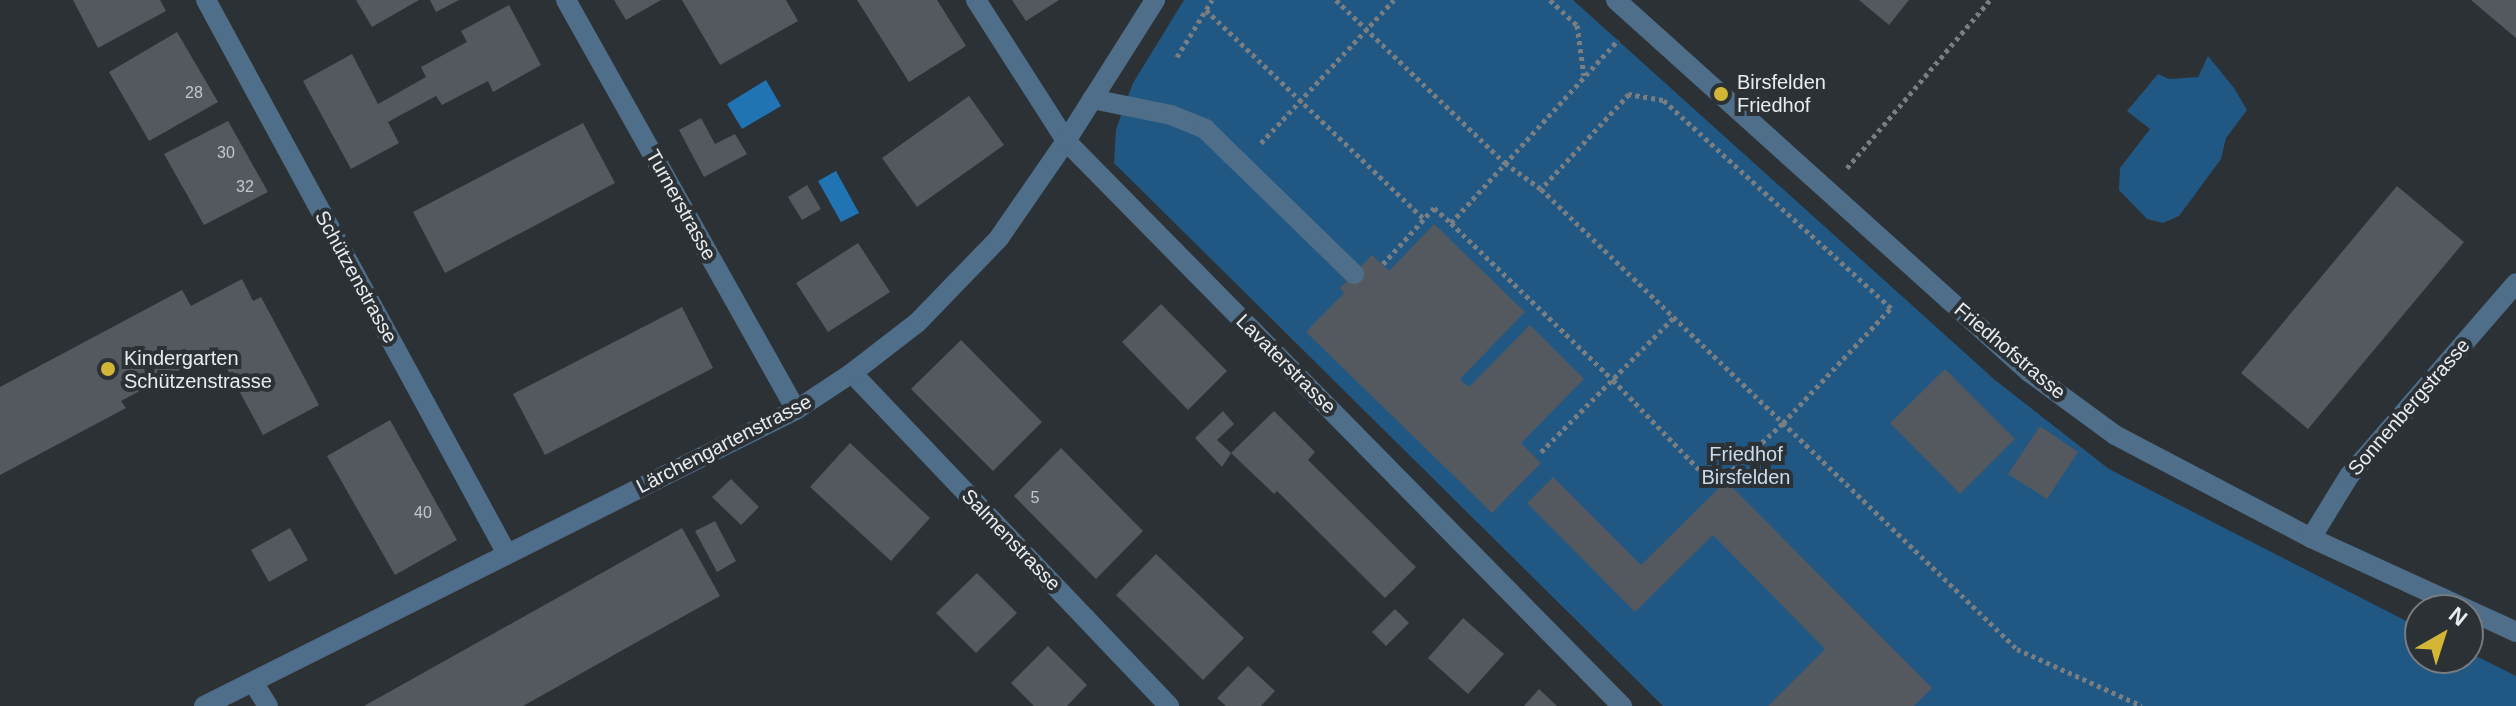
<!DOCTYPE html>
<meta charset="utf-8">
<style>
body{margin:0}
#map{position:relative;width:2516px;height:706px;overflow:hidden;background:#2c3136;font-family:Helvetica,sans-serif}
div>[style]{position:absolute}
[style*='--x']{left:calc(var(--x)*1px);top:calc(var(--y)*1px);width:calc(var(--w)*1px);rotate:calc(var(--a)*1deg)}
.green>*{inset:0;background:#205783}
.water>*{inset:0;background:#2074b3}
.building>*{inset:0;background:#53595f}
.path>*{height:5px;margin-top:-2.5px;transform-origin:0;background:repeating-linear-gradient(90deg,#797e82 0 4px,transparent 0 8px)}
.minor>*{height:20px;margin:-10px;padding:0 10px;transform-origin:10px;border-radius:10px;background:#4f6e89}
.dots>*{width:22px;height:22px;translate:-50% -50%;box-sizing:border-box;border:4px solid #2c3136;border-radius:50%}
span{translate:-50% -50%;white-space:nowrap;text-align:center;line-height:1.15;-webkit-text-stroke:8px #2c3136;paint-order:stroke}
.number-label{font-size:16px;color:#c3c7cb}
.number-label span{-webkit-text-stroke-width:0}
.poi-label{font-size:20px;color:#e8ecef}
.left{translate:0 -50%;text-align:left}
.street-label{font-size:20px;color:#e8ecef}
.park-label{font-size:20px;color:#caddee}
.north{position:absolute;left:2404px;top:594px;width:80px;height:80px;box-sizing:border-box;background:#2c3136;border:2px solid #777c80;border-radius:50%;rotate:39deg;font-size:22px;font-weight:700;line-height:32px;text-align:center;color:#e8ecef}
.north::after{content:'';display:block;margin:auto;width:28px;height:36px;background:#d3b635;clip-path:polygon(50% 0,100% 100%,50% 72%,0 100%)}
</style>
<div id="map">
<div class="green">
<i style="clip-path:polygon(1184px 0,1573px 0,1995px 380px,2109px 469px,2420px 628px,2420px 658px,2468px 658px,2468px 652px,2516px 676px,2516px 706px,1663px 706px,1114px 163px,1116px 129px,1133px 83px)"></i>
<i style="clip-path:polygon(2208px 56px,2234px 88px,2247px 110px,2226px 138px,2221px 159px,2179px 216px,2163px 223px,2147px 219px,2119px 190px,2120px 168px,2150px 129px,2127px 111px,2158px 74px,2169px 79px,2198px 77px)"></i>
</div>
<div class="water">
<i style="clip-path:polygon(766px 80px,781px 106px,742px 129px,727px 104px)"></i>
<i style="clip-path:polygon(836px 171px,859px 213px,841px 222px,818px 181px)"></i>
</div>
<div class="building">
<i style="clip-path:polygon(73px 0,160px 0,166px 11px,98px 48px)"></i>
<i style="clip-path:polygon(356px 0,419px 0,372px 27px)"></i>
<i style="clip-path:polygon(430px 0,459px 0,436px 12px)"></i>
<i style="clip-path:polygon(614px 0,661px 0,626px 20px)"></i>
<i style="clip-path:polygon(682px 0,786px 0,798px 21px,720px 65px)"></i>
<i style="clip-path:polygon(857px 0,937px 0,966px 46px,909px 82px)"></i>
<i style="clip-path:polygon(1012px 0,1059px 0,1026px 21px)"></i>
<i style="clip-path:polygon(1859px 0,1909px 0,1889px 25px)"></i>
<i style="clip-path:polygon(2471px 0,2516px 0,2516px 38px)"></i>
<i style="clip-path:polygon(509px 5px,541px 65px,493px 92px,488px 81px,442px 105px,436px 96px,388px 122px,399px 143px,351px 169px,303px 81px,352px 54px,378px 104px,426px 77px,421px 67px,467px 42px,461px 31px)"></i>
<i style="clip-path:polygon(177px 32px,218px 102px,149px 141px,109px 72px)"></i>
<i style="clip-path:polygon(969px 96px,1004px 145px,917px 207px,882px 158px)"></i>
<i style="clip-path:polygon(701px 118px,715px 144px,735px 134px,747px 154px,704px 177px,679px 130px)"></i>
<i style="clip-path:polygon(228px 121px,268px 192px,204px 225px,164px 154px)"></i>
<i style="clip-path:polygon(583px 123px,615px 183px,445px 273px,413px 212px)"></i>
<i style="clip-path:polygon(807px 185px,821px 209px,802px 220px,788px 197px)"></i>
<i style="clip-path:polygon(2397px 186px,2464px 242px,2308px 429px,2241px 373px)"></i>
<i style="clip-path:polygon(1434px 224px,1525px 312px,1460px 379px,1469px 387px,1530px 325px,1584px 379px,1521px 443px,1541px 463px,1492px 513px,1306px 332px,1344px 293px,1340px 288px,1372px 255px,1389px 271px)"></i>
<i style="clip-path:polygon(858px 243px,890px 292px,828px 332px,796px 283px)"></i>
<i style="clip-path:polygon(242px 279px,253px 301px,261px 297px,319px 405px,263px 435px,217px 350px,121px 401px,126px 408px,0 475px,0 387px,182px 290px,191px 306px)"></i>
<i style="clip-path:polygon(1161px 304px,1227px 371px,1188px 410px,1122px 342px)"></i>
<i style="clip-path:polygon(682px 307px,713px 368px,545px 455px,513px 394px)"></i>
<i style="clip-path:polygon(961px 340px,1042px 422px,993px 471px,911px 389px)"></i>
<i style="clip-path:polygon(1945px 369px,2015px 439px,1960px 494px,1890px 423px)"></i>
<i style="clip-path:polygon(1223px 411px,1234px 424px,1217px 440px,1231px 453px,1222px 467px,1195px 438px)"></i>
<i style="clip-path:polygon(1274px 411px,1315px 452px,1308px 460px,1416px 567px,1385px 598px,1277px 491px,1274px 494px,1231px 453px)"></i>
<i style="clip-path:polygon(390px 420px,457px 540px,395px 575px,327px 456px)"></i>
<i style="clip-path:polygon(2040px 426px,2078px 452px,2047px 499px,2008px 474px)"></i>
<i style="clip-path:polygon(850px 443px,930px 518px,891px 561px,810px 487px)"></i>
<i style="clip-path:polygon(1061px 448px,1143px 531px,1096px 579px,1014px 496px)"></i>
<i style="clip-path:polygon(1553px 477px,1641px 565px,1726px 481px,1932px 688px,1914px 706px,1768px 706px,1825px 649px,1713px 535px,1635px 612px,1527px 503px)"></i>
<i style="clip-path:polygon(731px 479px,759px 507px,741px 525px,712px 497px)"></i>
<i style="clip-path:polygon(715px 521px,736px 561px,717px 572px,695px 531px)"></i>
<i style="clip-path:polygon(290px 528px,308px 560px,269px 582px,251px 550px)"></i>
<i style="clip-path:polygon(682px 528px,720px 596px,637px 642px,523px 706px,364px 706px)"></i>
<i style="clip-path:polygon(1156px 554px,1244px 638px,1203px 680px,1116px 595px)"></i>
<i style="clip-path:polygon(977px 573px,1017px 613px,976px 653px,936px 613px)"></i>
<i style="clip-path:polygon(1395px 609px,1409px 623px,1386px 646px,1372px 632px)"></i>
<i style="clip-path:polygon(1463px 618px,1504px 654px,1468px 694px,1428px 658px)"></i>
<i style="clip-path:polygon(1048px 646px,1087px 685px,1067px 706px,1034px 706px,1011px 683px)"></i>
<i style="clip-path:polygon(1248px 666px,1275px 691px,1261px 706px,1226px 706px,1217px 698px)"></i>
<i style="clip-path:polygon(1539px 689px,1557px 706px,1524px 706px)"></i>
</div>
<div class="path">
<i style="--x:1336;--y:0;--w:235;--a:44"></i>
<i style="--x:1505;--y:163;--w:44;--a:35.8"></i>
<i style="--x:1541;--y:189;--w:662;--a:44.02"></i>
<i style="--x:2017;--y:649;--w:137;--a:24.5"></i>
<i style="--x:1550;--y:0;--w:37;--a:43"></i>
<i style="--x:1577;--y:25;--w:51;--a:82.2"></i>
<i style="--x:1206;--y:10;--w:302;--a:43.8"></i>
<i style="--x:1177;--y:57;--w:67;--a:-58.4"></i>
<i style="--x:1261;--y:143;--w:195;--a:-47.1"></i>
<i style="--x:1847;--y:168;--w:221;--a:-49.6"></i>
<i style="--x:1451;--y:223;--w:226;--a:44.1"></i>
<i style="--x:1613;--y:380;--w:147;--a:46.1"></i>
<i style="--x:1715;--y:486;--w:93;--a:-42.8"></i>
<i style="--x:1783;--y:423;--w:158;--a:-46.8"></i>
<i style="--x:1891;--y:308;--w:309;--a:-137.6"></i>
<i style="--x:1663;--y:100;--w:35;--a:-170"></i>
<i style="--x:1629;--y:94;--w:129;--a:132.8"></i>
<i style="--x:1383;--y:264;--w:76;--a:-47.7"></i>
<i style="--x:1434;--y:208;--w:23;--a:41"></i>
<i style="--x:1451;--y:223;--w:248;--a:-47.6"></i>
<i style="--x:1541;--y:452;--w:190;--a:-45.4"></i>
</div>
<div class="minor">
<i style="--x:206;--y:0;--w:630;--a:61.48"></i>
<i style="--x:566;--y:0;--w:470;--a:60.7"></i>
<i style="--x:976;--y:0;--w:167;--a:57.4"></i>
<i style="--x:1066;--y:141;--w:793;--a:45.46"></i>
<i style="--x:1616;--y:0;--w:556;--a:42.01"></i>
<i style="--x:2029;--y:372;--w:107;--a:36.2"></i>
<i style="--x:2115;--y:435;--w:221;--a:27.7"></i>
<i style="--x:2311;--y:538;--w:226;--a:24.6"></i>
<i style="--x:1092;--y:99;--w:81;--a:11.4"></i>
<i style="--x:1171;--y:115;--w:37;--a:22"></i>
<i style="--x:1205;--y:129;--w:208;--a:44.2"></i>
<i style="--x:852;--y:373;--w:460;--a:46.4"></i>
<i style="--x:2311;--y:538;--w:73;--a:-58.5"></i>
<i style="--x:2349;--y:476;--w:255;--a:-49.1"></i>
<i style="--x:253;--y:682;--w:28;--a:58"></i>
<i style="--x:204;--y:706;--w:662;--a:-26.57"></i>
<i style="--x:796;--y:410;--w:67;--a:-33.5"></i>
<i style="--x:852;--y:373;--w:83;--a:-37.7"></i>
<i style="--x:918;--y:322;--w:117;--a:-46"></i>
<i style="--x:999;--y:238;--w:118;--a:-55.4"></i>
<i style="--x:1066;--y:141;--w:167;--a:-57.7"></i>
</div>
<div class="dots">
<i style="left:1721px;top:94px;background:#d3b635"></i>
<i style="left:108px;top:369px;background:#d3b635"></i>
</div>
<div class="number-label">
<span style="left:194px;top:93px">28</span>
<span style="left:226px;top:153px">30</span>
<span style="left:245px;top:187px">32</span>
<span style="left:1035px;top:498px">5</span>
<span style="left:423px;top:513px">40</span>
</div>
<div class="poi-label">
<span class="left" style="left:1737px;top:94px">Birsfelden<br>Friedhof</span>
<span class="left" style="left:124px;top:370px">Kindergarten<br>Schützenstrasse</span>
</div>
<div class="street-label">
<span style="left:681px;top:205px;rotate:61deg">Turnerstrasse</span>
<span style="left:356px;top:277px;rotate:61deg">Schützenstrasse</span>
<span style="left:2010px;top:351px;rotate:40deg">Friedhofstrasse</span>
<span style="left:1286px;top:364px;rotate:45deg">Lavaterstrasse</span>
<span style="left:2409px;top:407px;rotate:-49deg">Sonnenbergstrasse</span>
<span style="left:724px;top:444px;rotate:-27deg">Lärchengartenstrasse</span>
<span style="left:1011px;top:540px;rotate:46deg">Salmenstrasse</span>
</div>
<div class="park-label">
<span style="left:1746px;top:466px">Friedhof<br>Birsfelden</span>
</div>
<div class="north">N</div>
</div>
